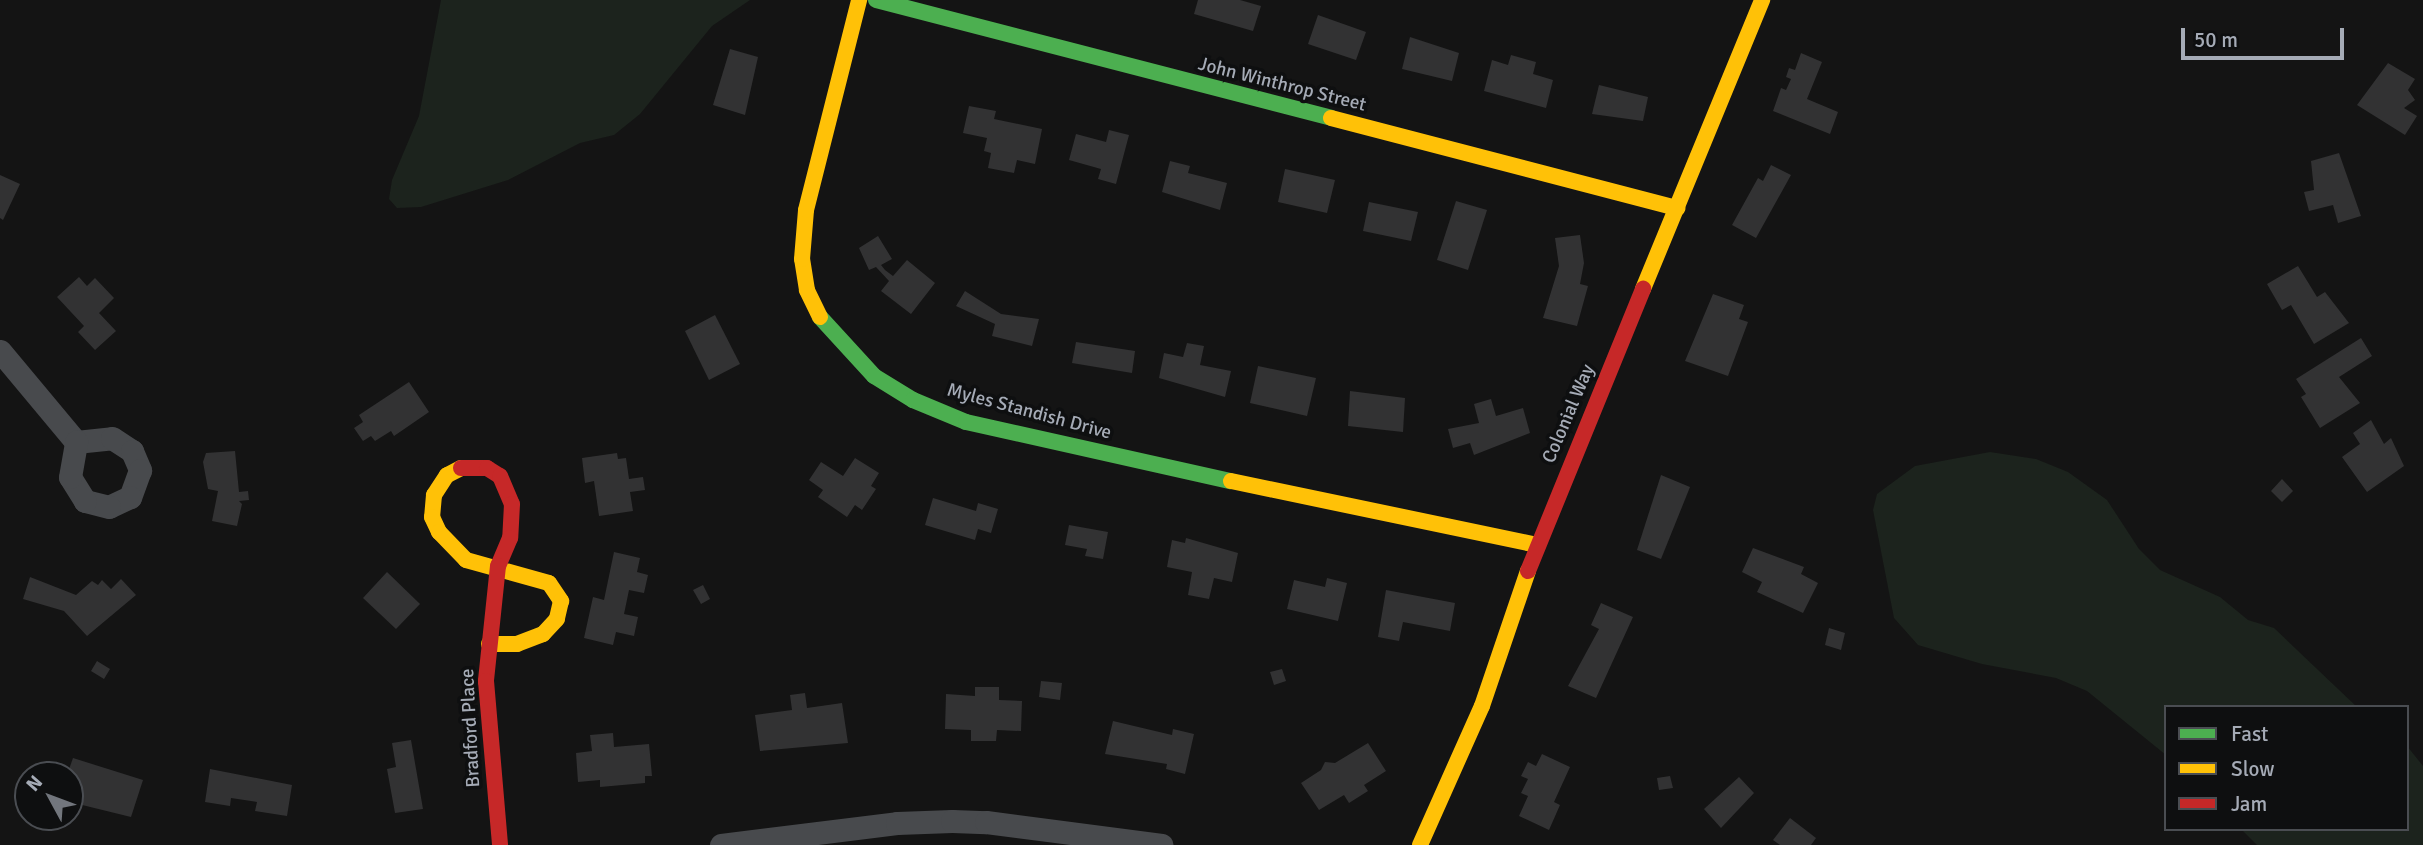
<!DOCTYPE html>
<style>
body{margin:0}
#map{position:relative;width:2423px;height:845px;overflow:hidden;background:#141414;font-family:Signika,sans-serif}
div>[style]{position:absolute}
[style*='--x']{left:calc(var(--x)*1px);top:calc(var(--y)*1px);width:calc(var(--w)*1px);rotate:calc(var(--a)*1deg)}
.green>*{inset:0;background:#1c231d}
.building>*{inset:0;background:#323233}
.street>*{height:23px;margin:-11.5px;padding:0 11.5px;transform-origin:11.5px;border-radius:11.5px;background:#484a4d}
.fast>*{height:16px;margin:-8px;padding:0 8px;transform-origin:8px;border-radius:8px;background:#4caf50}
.slow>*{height:16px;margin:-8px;padding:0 8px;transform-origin:8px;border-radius:8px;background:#ffc107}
.jam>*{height:16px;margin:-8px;padding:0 8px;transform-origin:8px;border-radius:8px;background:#c62828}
span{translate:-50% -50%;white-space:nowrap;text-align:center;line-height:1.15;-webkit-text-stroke:7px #0e0f10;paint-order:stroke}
.street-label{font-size:19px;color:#a5abb6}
.legend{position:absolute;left:2164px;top:705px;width:245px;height:126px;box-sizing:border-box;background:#0e0f10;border:2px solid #4a4d52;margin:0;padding:9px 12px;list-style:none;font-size:21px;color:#a5abb6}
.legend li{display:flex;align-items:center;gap:14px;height:35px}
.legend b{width:35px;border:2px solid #4a4d52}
.north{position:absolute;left:14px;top:761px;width:70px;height:70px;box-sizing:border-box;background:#0e0f10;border:2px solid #4a4d52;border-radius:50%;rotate:311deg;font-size:19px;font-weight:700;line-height:28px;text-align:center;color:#a5abb6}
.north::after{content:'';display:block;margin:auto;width:24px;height:32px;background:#72767d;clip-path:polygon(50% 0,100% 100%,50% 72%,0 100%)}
.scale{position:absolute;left:2181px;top:28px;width:163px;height:32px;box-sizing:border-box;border:4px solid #a5abb6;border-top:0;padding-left:9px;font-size:21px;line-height:24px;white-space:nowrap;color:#a5abb6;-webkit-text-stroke:5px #0e0f10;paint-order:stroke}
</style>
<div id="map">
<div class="green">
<i style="clip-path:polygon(441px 0,750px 0,712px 26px,640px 114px,614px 135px,580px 143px,508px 180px,421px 207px,397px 208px,389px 199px,392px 180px,419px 116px)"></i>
<i style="clip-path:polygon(1990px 452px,2036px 459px,2068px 472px,2107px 500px,2139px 549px,2160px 570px,2220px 597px,2248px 620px,2274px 628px,2357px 707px,2166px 707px,2166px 755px,2087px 691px,2056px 678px,1982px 664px,1918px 645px,1894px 618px,1873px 510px,1877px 494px,1915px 466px)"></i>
<i style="clip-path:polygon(2407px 746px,2423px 766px,2423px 845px,2257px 845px,2241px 829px,2407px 829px)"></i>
</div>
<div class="building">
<i style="clip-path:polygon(1198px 0,1240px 0,1261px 6px,1253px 31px,1194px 14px)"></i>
<i style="clip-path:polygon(1318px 15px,1366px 32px,1356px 60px,1308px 44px)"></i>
<i style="clip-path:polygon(1410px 37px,1459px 53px,1452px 81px,1402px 69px)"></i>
<i style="clip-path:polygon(730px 49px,758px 57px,745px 115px,713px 105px)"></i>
<i style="clip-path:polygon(1801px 53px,1822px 62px,1807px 99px,1838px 112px,1830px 134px,1773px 111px,1781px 88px,1786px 90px,1791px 79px,1786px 77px,1789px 68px,1795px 70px)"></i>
<i style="clip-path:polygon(1511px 55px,1536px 62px,1533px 74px,1553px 80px,1546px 108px,1484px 91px,1492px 60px,1508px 65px)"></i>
<i style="clip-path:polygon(2388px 63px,2415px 79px,2408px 90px,2415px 100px,2404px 108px,2417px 116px,2405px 135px,2357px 105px)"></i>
<i style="clip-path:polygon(1599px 85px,1648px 97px,1643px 121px,1592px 114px)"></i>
<i style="clip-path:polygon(969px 106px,996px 111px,994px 119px,1042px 129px,1035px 164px,1017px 160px,1014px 173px,988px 168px,991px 153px,984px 151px,987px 138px,963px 133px)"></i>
<i style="clip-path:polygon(1109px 130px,1129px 135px,1116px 184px,1098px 179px,1101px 169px,1069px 160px,1076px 134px,1106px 142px)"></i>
<i style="clip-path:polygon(2339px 153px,2361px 216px,2338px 223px,2333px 205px,2309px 211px,2304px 192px,2314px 190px,2311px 161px)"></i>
<i style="clip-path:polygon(1170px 161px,1190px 166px,1188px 173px,1227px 183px,1220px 210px,1162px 192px)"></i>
<i style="clip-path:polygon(1771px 165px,1791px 175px,1756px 238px,1732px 225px,1758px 178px,1763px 181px)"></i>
<i style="clip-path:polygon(1285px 169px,1335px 180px,1327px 213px,1278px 202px)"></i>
<i style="clip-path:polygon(0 175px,20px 184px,3px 220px,0 218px)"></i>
<i style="clip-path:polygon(1456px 201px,1487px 210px,1468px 270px,1437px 260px)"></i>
<i style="clip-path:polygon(1369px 202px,1418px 212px,1411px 241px,1363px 231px)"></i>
<i style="clip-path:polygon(1580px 235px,1584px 263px,1580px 284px,1588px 286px,1577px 326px,1543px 318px,1559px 266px,1555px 238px)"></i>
<i style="clip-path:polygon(878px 236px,892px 259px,881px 265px,885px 270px,893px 276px,907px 260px,935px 283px,911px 314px,881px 291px,889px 281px,876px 267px,869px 270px,859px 248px)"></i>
<i style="clip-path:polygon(2298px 266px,2317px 297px,2325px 292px,2349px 323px,2314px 344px,2291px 305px,2282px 310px,2267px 284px)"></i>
<i style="clip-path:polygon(79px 277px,87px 286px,95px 278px,114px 298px,99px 313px,116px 331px,95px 350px,78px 332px,84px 326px,57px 297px)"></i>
<i style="clip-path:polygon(965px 291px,1001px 314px,1039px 319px,1032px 346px,992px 336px,995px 324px,956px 306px)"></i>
<i style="clip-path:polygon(1713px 294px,1744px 305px,1739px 319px,1748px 322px,1728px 376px,1685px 361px)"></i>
<i style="clip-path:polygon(715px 315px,740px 364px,709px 380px,685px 331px)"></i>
<i style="clip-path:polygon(2361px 338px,2372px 356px,2339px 377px,2360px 403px,2320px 428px,2301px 397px,2306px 394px,2296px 379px)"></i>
<i style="clip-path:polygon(1076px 342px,1135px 351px,1132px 373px,1072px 363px)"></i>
<i style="clip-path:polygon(1187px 343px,1204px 346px,1200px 365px,1231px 371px,1225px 397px,1159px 378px,1164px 353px,1183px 357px)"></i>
<i style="clip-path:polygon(1258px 366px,1316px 378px,1307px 416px,1250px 403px)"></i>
<i style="clip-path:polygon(409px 382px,429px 412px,394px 436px,391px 431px,375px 441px,371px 436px,363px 441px,354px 428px,363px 422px,359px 415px)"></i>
<i style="clip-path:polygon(1350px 391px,1405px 398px,1403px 432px,1348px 426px)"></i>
<i style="clip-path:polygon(1491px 399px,1496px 416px,1523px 408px,1530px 433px,1474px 455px,1470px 443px,1453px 448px,1448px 429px,1479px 423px,1474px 404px)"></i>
<i style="clip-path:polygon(2371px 420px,2384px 444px,2391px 438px,2404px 466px,2367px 492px,2342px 457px,2360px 444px,2353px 433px)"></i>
<i style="clip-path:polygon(235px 451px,239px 492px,248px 491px,249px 500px,239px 501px,242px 504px,237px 526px,212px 521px,218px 491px,208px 489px,203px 462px,206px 453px)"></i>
<i style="clip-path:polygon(617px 453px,618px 459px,626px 458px,629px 479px,643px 477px,645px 490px,630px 492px,633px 511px,599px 516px,594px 481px,585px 483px,582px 458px)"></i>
<i style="clip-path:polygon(855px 458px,879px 473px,871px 486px,876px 489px,862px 510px,855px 505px,847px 517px,818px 497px,823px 490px,809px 480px,821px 462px,843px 476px)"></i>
<i style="clip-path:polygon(1661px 475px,1690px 487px,1661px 559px,1637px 550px)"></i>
<i style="clip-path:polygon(2282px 479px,2293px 491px,2282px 502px,2271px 491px)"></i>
<i style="clip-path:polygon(933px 498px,976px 511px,978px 503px,998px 509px,991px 533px,978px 529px,975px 540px,925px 525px)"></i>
<i style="clip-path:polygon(1069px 525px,1108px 532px,1103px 559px,1085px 556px,1087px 549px,1065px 545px)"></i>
<i style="clip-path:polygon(1186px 538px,1238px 553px,1232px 582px,1214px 578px,1209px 599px,1188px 595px,1192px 572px,1167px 567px,1172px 540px,1185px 543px)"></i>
<i style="clip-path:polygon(1753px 548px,1804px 567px,1801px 574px,1818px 583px,1803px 613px,1757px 592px,1762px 582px,1742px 572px)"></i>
<i style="clip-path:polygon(614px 552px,640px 558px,637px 572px,648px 575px,644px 593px,629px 590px,624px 614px,638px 617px,634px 636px,616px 632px,613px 645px,584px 638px,593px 597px,604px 600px)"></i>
<i style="clip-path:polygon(387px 572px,420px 604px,396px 629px,363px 598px)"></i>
<i style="clip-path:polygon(30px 577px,76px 595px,92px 581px,98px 585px,102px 580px,111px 589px,121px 579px,136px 595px,87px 636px,64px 611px,23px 599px)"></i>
<i style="clip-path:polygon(1327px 578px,1347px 583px,1338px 621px,1287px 609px,1294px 580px,1325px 587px)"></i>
<i style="clip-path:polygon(703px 585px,710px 599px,701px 604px,693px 590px)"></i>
<i style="clip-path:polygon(1386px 590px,1455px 603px,1450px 631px,1403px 622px,1399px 641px,1378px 637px)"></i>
<i style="clip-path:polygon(1601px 603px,1633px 617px,1596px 698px,1568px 686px,1599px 629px,1591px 625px)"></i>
<i style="clip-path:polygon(1829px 628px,1845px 633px,1841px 650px,1825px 645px)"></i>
<i style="clip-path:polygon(97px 661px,110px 669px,104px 679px,91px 671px)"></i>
<i style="clip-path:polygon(1282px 669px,1286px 681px,1274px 685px,1270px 672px)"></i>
<i style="clip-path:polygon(1041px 681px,1062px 683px,1060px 700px,1039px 697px)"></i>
<i style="clip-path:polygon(975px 687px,999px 687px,999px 700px,1022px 701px,1021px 731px,997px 730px,996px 741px,971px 741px,971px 730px,945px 729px,946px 694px,975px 696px)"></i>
<i style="clip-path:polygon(805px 693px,807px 708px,842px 703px,848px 743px,760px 751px,755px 715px,792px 710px,790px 695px)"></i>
<i style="clip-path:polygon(1113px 721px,1172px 735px,1173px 729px,1194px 734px,1185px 774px,1166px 769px,1167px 764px,1105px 754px)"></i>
<i style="clip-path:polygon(613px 733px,614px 747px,649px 744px,652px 776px,645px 776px,645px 783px,600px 787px,600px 780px,578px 782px,576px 753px,592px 751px,590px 735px)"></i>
<i style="clip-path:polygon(411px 740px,423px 809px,395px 813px,387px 769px,396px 767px,392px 743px)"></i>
<i style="clip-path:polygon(1368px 743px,1386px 771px,1364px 785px,1368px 791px,1349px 803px,1344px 795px,1319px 810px,1301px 783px,1321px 770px,1325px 762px,1335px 763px)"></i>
<i style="clip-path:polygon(1542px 754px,1570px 767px,1554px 802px,1560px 805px,1549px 830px,1519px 816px,1528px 796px,1521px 793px,1528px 779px,1521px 776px,1528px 762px,1536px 766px)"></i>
<i style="clip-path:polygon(73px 758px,143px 780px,131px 817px,70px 802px,67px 775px)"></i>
<i style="clip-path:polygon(210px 769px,292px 785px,287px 816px,255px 811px,257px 802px,231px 798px,230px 806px,205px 802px)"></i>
<i style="clip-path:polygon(1670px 776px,1673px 788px,1659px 790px,1657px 778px)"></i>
<i style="clip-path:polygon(1739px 777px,1754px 793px,1721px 828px,1704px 809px)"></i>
<i style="clip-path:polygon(1790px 818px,1816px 838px,1811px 845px,1780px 845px,1773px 840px)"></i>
</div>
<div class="street">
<i style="--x:0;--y:351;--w:119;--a:50.1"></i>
<i style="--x:76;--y:442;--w:36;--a:-6"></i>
<i style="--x:112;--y:438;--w:24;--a:33"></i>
<i style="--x:132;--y:451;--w:21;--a:67"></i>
<i style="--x:140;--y:470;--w:29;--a:110"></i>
<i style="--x:130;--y:497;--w:23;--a:155"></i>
<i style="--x:109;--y:507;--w:25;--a:-166"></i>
<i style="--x:85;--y:501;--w:28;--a:-122"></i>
<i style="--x:70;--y:477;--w:36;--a:-80"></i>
<i style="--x:721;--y:845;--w:177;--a:-7.1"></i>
<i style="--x:897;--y:823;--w:55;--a:-2.1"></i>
<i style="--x:952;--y:821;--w:34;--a:2"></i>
<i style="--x:986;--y:822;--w:177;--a:7.4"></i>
</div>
<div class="fast">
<i style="--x:876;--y:0;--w:470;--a:14.5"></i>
<i style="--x:820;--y:317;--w:80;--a:47.5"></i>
<i style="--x:874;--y:376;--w:46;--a:31.6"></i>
<i style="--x:913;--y:400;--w:57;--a:22.5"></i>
<i style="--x:966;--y:422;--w:271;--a:12.6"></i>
</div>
<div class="slow">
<i style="--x:1331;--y:118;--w:358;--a:14.6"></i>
<i style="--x:1643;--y:289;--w:313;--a:-67.6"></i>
<i style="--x:820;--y:317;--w:30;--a:-116"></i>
<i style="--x:807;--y:290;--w:31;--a:-99"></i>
<i style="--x:802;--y:259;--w:49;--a:-85.3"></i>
<i style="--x:806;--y:210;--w:217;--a:-75.8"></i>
<i style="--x:461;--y:468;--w:16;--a:153"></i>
<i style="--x:447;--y:475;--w:24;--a:123"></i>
<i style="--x:434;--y:495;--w:22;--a:95"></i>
<i style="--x:432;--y:517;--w:17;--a:65"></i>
<i style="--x:439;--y:532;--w:39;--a:46"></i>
<i style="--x:466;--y:560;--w:86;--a:15.5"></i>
<i style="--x:549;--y:583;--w:22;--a:56"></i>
<i style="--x:561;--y:601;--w:18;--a:103"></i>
<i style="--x:557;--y:619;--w:21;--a:133"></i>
<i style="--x:543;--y:634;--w:28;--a:159"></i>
<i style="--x:517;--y:644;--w:28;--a:180"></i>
<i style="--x:1231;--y:481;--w:313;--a:11.8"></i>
<i style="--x:1420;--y:845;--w:152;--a:-66"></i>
<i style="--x:1482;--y:706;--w:143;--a:-71.2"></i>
</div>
<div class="jam">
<i style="--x:461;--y:468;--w:26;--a:0"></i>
<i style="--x:487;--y:468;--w:15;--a:32"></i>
<i style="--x:500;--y:476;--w:30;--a:67"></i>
<i style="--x:512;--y:504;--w:34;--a:93"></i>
<i style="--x:510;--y:538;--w:30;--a:113"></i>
<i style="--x:498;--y:566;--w:116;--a:96"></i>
<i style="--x:486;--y:681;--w:165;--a:85.1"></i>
<i style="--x:1528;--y:571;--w:305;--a:-67.8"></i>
</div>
<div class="street-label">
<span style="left:1282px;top:85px;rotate:14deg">John Winthrop Street</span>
<span style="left:1029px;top:412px;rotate:15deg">Myles Standish Drive</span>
<span style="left:1569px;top:414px;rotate:-67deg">Colonial Way</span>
<span style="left:471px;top:728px;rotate:-93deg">Bradford Place</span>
</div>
<ul class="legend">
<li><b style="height:9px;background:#4caf50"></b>Fast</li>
<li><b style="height:9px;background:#ffc107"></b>Slow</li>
<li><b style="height:9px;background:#c62828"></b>Jam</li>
</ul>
<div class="north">N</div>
<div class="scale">50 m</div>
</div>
